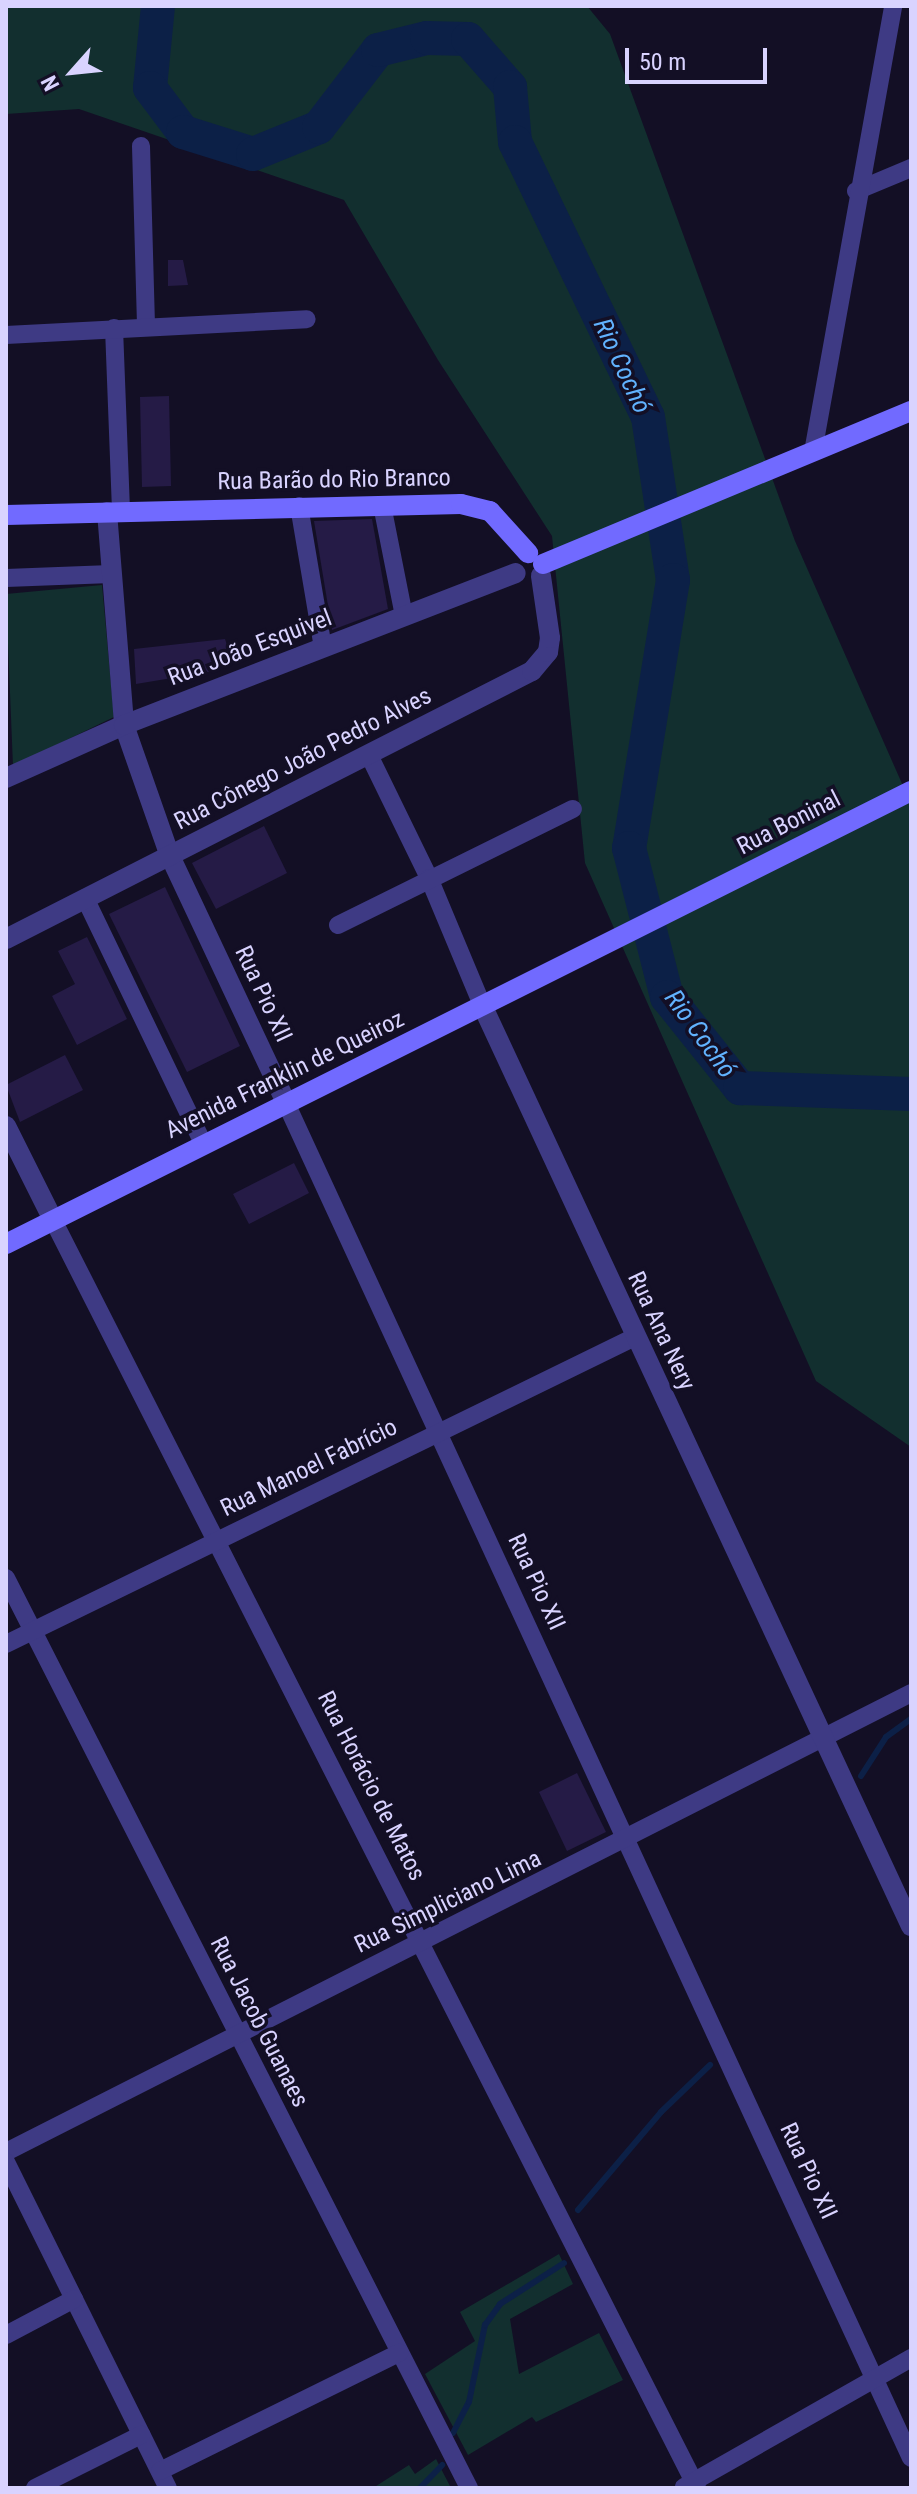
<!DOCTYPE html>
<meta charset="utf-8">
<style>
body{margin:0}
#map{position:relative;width:917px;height:2494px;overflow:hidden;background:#130f25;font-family:"Roboto Condensed",sans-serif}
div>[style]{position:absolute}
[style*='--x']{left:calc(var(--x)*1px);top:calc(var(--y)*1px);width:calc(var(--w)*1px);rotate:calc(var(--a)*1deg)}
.green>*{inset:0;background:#122f2f}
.stream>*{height:6px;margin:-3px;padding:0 3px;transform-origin:3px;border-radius:3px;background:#0c2047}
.river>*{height:34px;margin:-17px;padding:0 17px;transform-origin:17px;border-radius:17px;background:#0c2047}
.building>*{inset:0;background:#251b46}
.minor>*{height:18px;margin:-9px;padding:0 9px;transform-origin:9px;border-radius:9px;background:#3e3a84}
.tertiary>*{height:20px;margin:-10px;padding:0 10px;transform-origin:10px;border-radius:10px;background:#3e3a84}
.secondary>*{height:20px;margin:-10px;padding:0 10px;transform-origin:10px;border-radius:10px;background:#716aff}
span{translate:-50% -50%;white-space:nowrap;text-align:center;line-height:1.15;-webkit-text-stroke:7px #130f25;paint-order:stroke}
.street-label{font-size:24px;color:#d9d3ff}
.water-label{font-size:26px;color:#61b2fe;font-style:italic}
.frame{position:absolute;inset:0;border:8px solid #d9d3ff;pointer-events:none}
.north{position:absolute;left:32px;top:32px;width:80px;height:80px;-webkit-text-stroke:6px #130f25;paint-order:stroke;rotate:243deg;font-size:22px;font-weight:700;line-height:32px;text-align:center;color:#d9d3ff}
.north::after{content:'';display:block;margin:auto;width:28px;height:36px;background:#d9d3ff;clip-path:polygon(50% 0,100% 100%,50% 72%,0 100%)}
.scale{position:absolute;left:625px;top:48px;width:142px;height:36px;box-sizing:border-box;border:4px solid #d9d3ff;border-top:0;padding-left:10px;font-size:24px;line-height:28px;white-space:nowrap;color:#d9d3ff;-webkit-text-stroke:6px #130f25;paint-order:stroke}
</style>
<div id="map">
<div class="green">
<i style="clip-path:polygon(6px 6px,587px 6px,610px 34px,795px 541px,911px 804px,911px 1447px,816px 1381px,585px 863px,552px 536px,438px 360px,344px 200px,79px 109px,6px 114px)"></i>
<i style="clip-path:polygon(102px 585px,114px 717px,13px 766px,6px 594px)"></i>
<i style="clip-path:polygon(559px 2254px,573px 2284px,510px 2319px,519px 2374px,599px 2333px,623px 2380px,536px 2422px,532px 2417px,468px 2455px,425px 2374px,475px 2341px,460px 2312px)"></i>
<i style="clip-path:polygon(436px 2459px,451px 2488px,373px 2488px,409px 2465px,415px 2474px)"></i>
</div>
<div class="stream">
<i style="--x:861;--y:1776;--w:46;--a:-57.3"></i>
<i style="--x:886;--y:1737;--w:31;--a:-36"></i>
<i style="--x:578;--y:2210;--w:128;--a:-49.7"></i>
<i style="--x:661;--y:2112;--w:68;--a:-43.8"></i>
<i style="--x:453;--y:2433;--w:35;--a:-63"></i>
<i style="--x:469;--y:2402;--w:79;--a:-78.3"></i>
<i style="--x:485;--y:2325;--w:26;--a:-54"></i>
<i style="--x:500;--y:2304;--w:76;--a:-32.6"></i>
<i style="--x:420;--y:2488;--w:32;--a:-46"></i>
</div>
<div class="river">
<i style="--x:158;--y:6;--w:82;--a:95.6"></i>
<i style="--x:150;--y:88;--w:55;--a:53.1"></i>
<i style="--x:183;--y:132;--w:73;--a:17.4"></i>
<i style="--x:253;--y:154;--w:71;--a:-22.2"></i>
<i style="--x:319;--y:127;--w:97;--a:-52.5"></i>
<i style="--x:378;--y:50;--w:50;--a:-13.8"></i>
<i style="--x:427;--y:38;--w:41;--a:1.4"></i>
<i style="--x:468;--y:39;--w:64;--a:48.8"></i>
<i style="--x:510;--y:87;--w:55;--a:84.8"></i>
<i style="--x:515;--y:142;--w:305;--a:64.2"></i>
<i style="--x:648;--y:417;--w:165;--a:81.3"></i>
<i style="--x:673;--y:580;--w:272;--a:99.3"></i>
<i style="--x:629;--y:848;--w:154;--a:75.7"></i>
<i style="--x:667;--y:997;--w:117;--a:51.3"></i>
<i style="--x:740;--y:1088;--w:171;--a:2"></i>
</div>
<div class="building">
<i style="clip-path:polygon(168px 260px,183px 260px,188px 285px,168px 286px)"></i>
<i style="clip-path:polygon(169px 396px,171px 486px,142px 487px,140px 397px)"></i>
<i style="clip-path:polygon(372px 519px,388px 609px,332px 630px,314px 521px)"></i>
<i style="clip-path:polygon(225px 639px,231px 658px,212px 666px,214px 671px,136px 684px,134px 649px)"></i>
<i style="clip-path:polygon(264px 826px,287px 873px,216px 909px,192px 863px)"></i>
<i style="clip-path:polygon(165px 887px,240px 1046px,187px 1072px,109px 914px)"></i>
<i style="clip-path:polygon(87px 937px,127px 1019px,77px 1045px,52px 996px,75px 984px,58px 951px)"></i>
<i style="clip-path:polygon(65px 1055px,83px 1090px,20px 1122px,6px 1085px)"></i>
<i style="clip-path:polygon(294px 1163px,309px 1193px,249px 1224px,233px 1194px)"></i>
<i style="clip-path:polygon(577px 1773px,606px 1832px,567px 1851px,539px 1792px)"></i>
</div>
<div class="minor">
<i style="--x:141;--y:146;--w:180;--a:88.4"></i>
<i style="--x:856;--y:191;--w:60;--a:-22.7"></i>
<i style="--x:114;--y:328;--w:183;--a:87.8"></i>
<i style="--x:6;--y:335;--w:301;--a:-3"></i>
<i style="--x:813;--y:452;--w:453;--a:-79.8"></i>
<i style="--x:382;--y:505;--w:113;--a:78.8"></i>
<i style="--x:299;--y:506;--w:144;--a:80.4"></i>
<i style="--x:6;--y:578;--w:105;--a:-2.2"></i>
<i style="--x:369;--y:755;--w:137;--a:64"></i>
<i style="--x:429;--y:878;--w:140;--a:67.3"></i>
<i style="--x:85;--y:898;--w:272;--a:64.3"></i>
<i style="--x:338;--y:925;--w:262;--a:-26.3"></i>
<i style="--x:286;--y:1103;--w:1492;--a:65.24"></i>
<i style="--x:53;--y:1220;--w:1422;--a:63.07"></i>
<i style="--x:6;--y:1578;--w:1021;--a:63.03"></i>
<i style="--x:6;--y:1644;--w:700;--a:-26.02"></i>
<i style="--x:6;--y:2152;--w:1015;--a:-26.89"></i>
<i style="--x:6;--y:2162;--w:364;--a:63.6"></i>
<i style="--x:6;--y:2335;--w:77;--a:-27.9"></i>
<i style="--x:160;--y:2471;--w:267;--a:-26.3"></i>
<i style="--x:684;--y:2487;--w:261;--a:-29.6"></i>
<i style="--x:35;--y:2488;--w:119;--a:-26.6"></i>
</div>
<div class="tertiary">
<i style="--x:107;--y:512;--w:214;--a:85.4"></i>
<i style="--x:124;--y:725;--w:139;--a:70.7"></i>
<i style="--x:170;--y:856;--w:273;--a:64.8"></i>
<i style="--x:6;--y:778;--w:129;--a:-24.2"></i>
<i style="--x:124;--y:725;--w:420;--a:-21.2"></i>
<i style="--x:6;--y:939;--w:590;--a:-27"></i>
<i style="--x:532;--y:671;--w:25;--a:-50"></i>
<i style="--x:548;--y:652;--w:14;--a:-82"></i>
<i style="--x:550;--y:638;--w:63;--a:-98.3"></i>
<i style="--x:483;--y:1007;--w:1014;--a:65.03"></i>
<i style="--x:6;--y:1126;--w:105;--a:63.4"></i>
</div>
<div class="secondary">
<i style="--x:6;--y:515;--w:455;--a:-1.4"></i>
<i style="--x:461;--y:504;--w:30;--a:14"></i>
<i style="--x:490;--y:511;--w:57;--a:47.9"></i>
<i style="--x:543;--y:564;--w:399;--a:-22.6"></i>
<i style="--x:6;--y:1244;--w:1012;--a:-26.59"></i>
</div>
<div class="street-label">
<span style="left:334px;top:480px;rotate:-1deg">Rua Barão do Rio Branco</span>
<span style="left:250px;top:648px;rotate:-21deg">Rua João Esquivel</span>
<span style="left:303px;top:759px;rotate:-27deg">Rua Cônego João Pedro Alves</span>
<span style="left:789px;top:823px;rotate:-27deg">Rua Boninal</span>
<span style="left:263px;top:994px;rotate:65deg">Rua Pio XII</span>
<span style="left:285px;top:1075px;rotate:-26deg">Avenida Franklin de Queiroz</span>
<span style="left:661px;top:1331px;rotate:65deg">Rua Ana Nery</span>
<span style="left:309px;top:1468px;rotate:-26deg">Rua Manoel Fabrício</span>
<span style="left:536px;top:1582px;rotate:65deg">Rua Pio XII</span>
<span style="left:371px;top:1786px;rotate:63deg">Rua Horácio de Matos</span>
<span style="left:448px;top:1902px;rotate:-26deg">Rua Simpliciano Lima</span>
<span style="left:259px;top:2022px;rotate:63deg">Rua Jacob Guanaes</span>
<span style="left:808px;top:2171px;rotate:65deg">Rua Pio XII</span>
</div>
<div class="water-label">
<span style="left:622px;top:366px;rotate:65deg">Rio Cochó</span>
<span style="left:700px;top:1034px;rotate:54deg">Rio Cochó</span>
</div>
<div class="frame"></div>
<div class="north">N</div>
<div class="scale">50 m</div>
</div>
